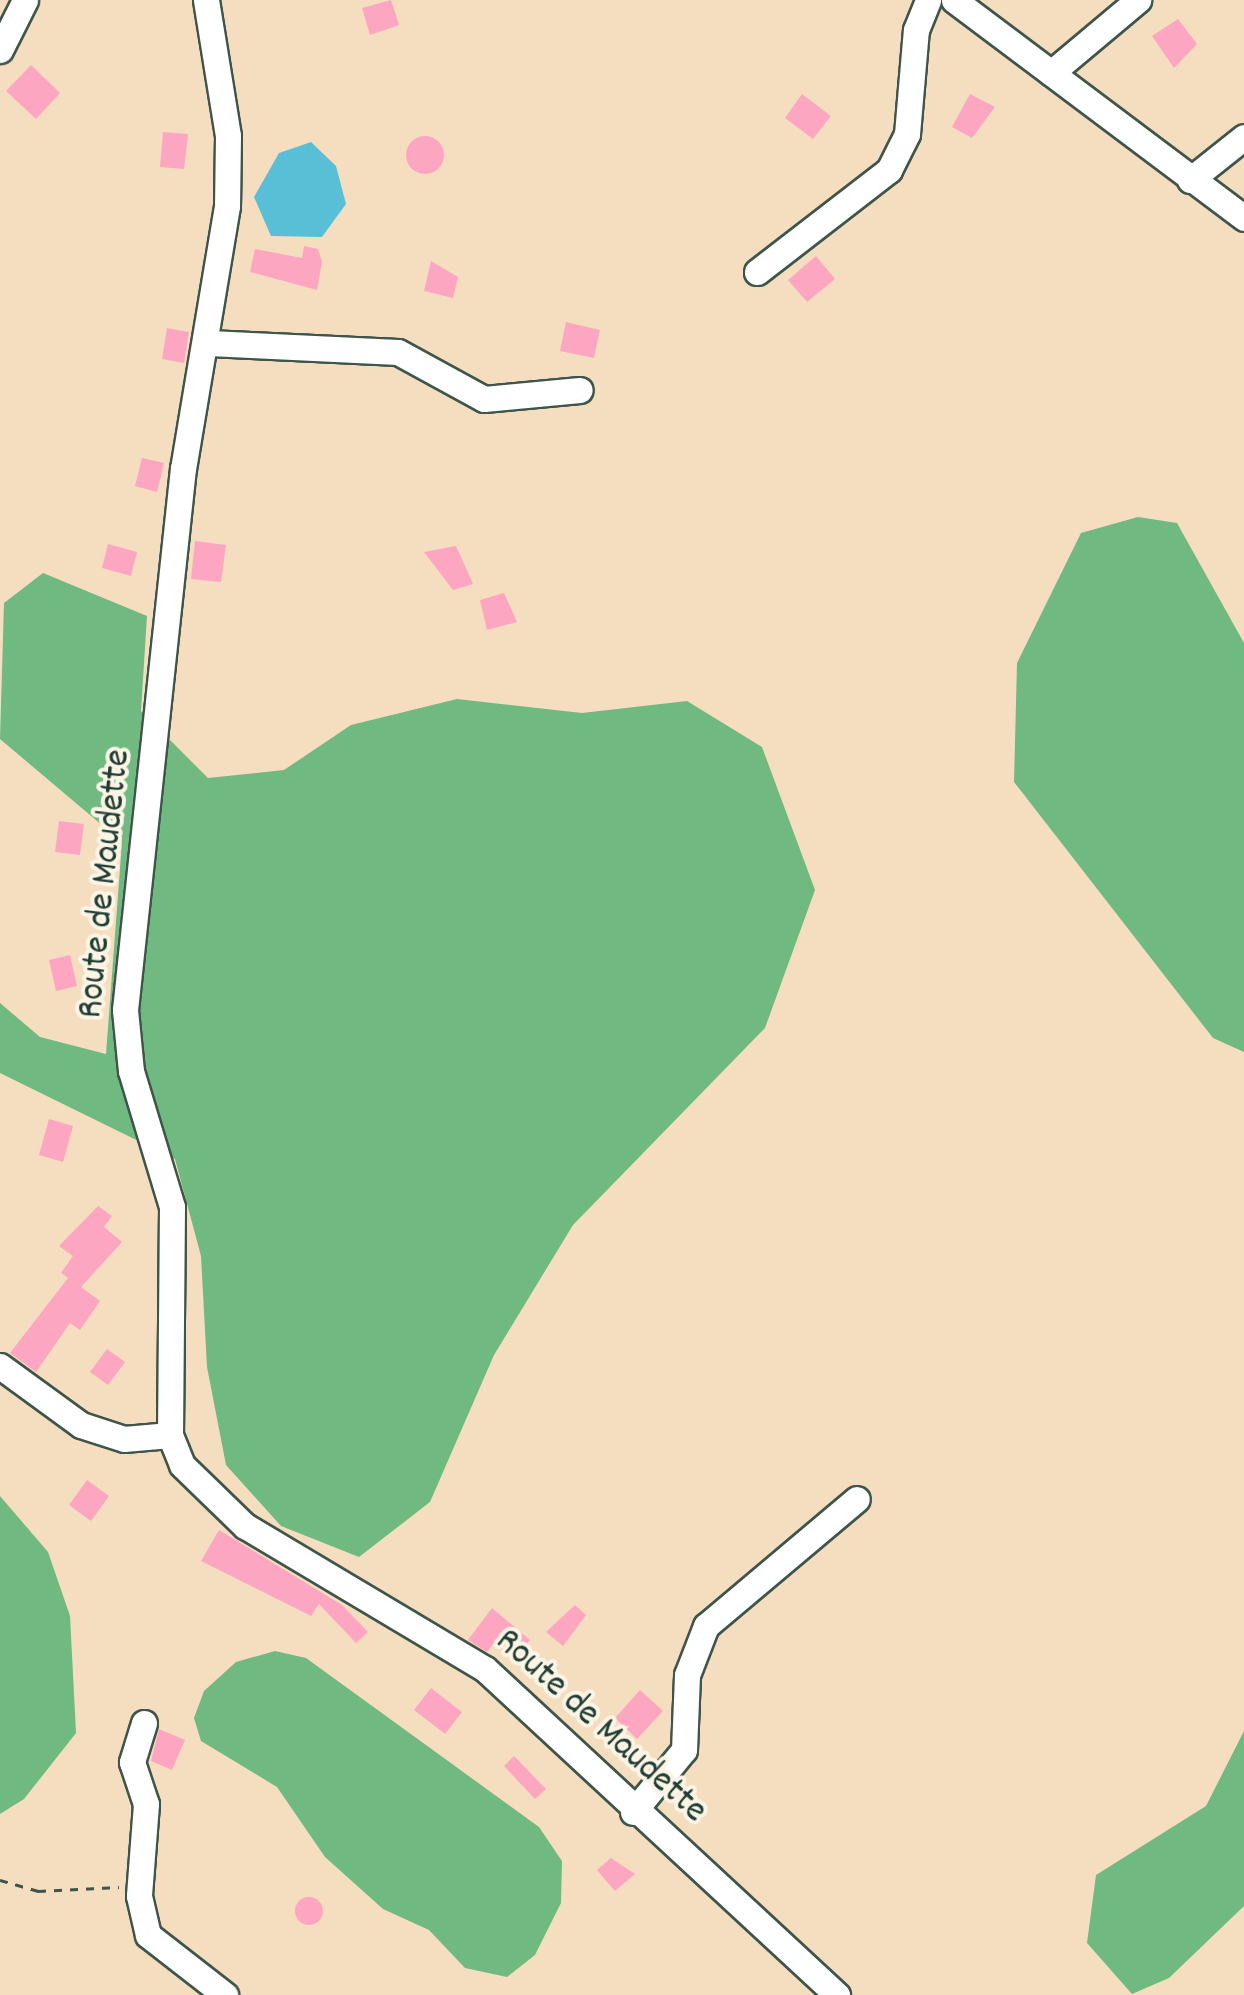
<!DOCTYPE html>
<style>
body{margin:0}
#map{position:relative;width:1244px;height:1995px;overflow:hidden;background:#f5ddc0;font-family:Dekko,sans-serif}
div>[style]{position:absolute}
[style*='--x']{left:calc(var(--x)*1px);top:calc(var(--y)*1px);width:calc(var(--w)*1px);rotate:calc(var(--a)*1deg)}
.forest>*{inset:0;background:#70b980}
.water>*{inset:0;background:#59bfd7}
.building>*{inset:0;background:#fda6c2}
.round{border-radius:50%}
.path>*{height:2.5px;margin-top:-1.25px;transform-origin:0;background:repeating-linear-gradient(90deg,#3f5549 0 8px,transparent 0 16px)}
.roads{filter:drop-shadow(2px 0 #3f5549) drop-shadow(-2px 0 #3f5549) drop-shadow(0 2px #3f5549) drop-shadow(0 -2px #3f5549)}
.minor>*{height:25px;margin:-12.5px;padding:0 12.5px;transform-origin:12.5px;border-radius:12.5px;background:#fff}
span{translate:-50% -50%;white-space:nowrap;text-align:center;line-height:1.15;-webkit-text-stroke:8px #fcf5e5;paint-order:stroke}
.street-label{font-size:38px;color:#1f3d34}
</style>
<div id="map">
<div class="forest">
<i style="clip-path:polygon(1138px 517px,1177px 523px,1244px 643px,1244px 1052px,1213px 1038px,1014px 782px,1017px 663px,1081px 533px)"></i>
<i style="clip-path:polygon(43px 573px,147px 616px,141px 711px,208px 778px,284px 770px,351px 725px,457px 699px,582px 713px,687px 701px,762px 747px,815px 890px,765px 1028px,573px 1225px,494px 1355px,430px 1502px,359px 1557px,281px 1526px,226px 1465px,207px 1367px,201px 1256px,175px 1159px,0 1073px,0 1003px,40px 1037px,106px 1054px,122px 842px,0 739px,4px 603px)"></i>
<i style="clip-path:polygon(0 1496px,48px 1552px,70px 1616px,76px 1733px,24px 1799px,0 1814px)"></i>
<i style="clip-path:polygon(275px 1651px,306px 1658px,539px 1827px,562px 1861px,561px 1903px,535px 1955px,507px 1977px,465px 1968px,429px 1930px,383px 1909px,325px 1857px,277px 1787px,201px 1741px,194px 1718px,204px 1691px,236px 1662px)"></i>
<i style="clip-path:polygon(1244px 1731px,1244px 1906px,1169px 1978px,1132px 1994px,1087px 1943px,1096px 1875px,1206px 1806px)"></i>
</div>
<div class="water">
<i style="clip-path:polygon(311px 142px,336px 166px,346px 204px,322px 237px,271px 236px,254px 197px,279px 153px)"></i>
</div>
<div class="building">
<i style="clip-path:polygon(391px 0,399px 25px,370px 35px,362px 8px)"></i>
<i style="clip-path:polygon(1178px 19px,1197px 44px,1174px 68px,1152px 36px)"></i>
<i style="clip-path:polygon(31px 65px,60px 93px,36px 119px,6px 91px)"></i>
<i style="clip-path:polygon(802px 94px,831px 116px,813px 139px,785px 118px)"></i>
<i style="clip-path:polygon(970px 94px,995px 107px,972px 138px,952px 127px)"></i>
<i style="clip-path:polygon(163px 132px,188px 134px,184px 169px,160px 167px)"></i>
<i class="round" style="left:406px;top:136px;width:38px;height:38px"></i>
<i style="clip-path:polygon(304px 246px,318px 249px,322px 262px,317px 290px,250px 272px,255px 249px,302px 258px)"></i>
<i style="clip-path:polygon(816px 256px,835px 279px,807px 302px,788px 280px)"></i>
<i style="clip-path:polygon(431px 261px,458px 277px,453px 298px,424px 291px)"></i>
<i style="clip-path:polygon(566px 322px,600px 330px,594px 358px,560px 351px)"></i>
<i style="clip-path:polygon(167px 328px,189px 332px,184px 363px,162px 359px)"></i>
<i style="clip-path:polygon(142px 458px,164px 463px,157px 492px,135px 486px)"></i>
<i style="clip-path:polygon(195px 541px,226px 545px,221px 582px,191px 579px)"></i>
<i style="clip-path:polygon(108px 544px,137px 552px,131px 576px,102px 568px)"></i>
<i style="clip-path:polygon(456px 546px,473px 584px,453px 590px,424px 552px)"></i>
<i style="clip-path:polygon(504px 593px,517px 622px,487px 630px,480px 600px)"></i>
<i style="clip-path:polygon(59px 821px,84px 824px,80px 855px,55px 852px)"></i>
<i style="clip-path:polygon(70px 955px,77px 986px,56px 991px,49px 960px)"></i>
<i style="clip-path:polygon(49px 1119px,73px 1126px,63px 1162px,39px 1155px)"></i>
<i style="clip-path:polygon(98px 1206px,112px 1216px,104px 1227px,122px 1242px,81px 1287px,100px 1301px,80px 1330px,70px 1323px,36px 1372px,10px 1353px,68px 1278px,61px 1273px,73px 1256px,59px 1246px)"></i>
<i style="clip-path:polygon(107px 1349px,125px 1362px,108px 1385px,90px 1372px)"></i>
<i style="clip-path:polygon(87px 1480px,109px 1496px,91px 1521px,69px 1505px)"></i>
<i style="clip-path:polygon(219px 1530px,342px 1605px,368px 1632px,356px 1643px,319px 1604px,311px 1616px,201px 1561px)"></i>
<i style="clip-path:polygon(575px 1605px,586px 1615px,563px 1646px,546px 1632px)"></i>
<i style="clip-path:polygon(492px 1608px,530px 1640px,513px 1659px,494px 1643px,487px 1652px,468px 1640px)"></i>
<i style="clip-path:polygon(431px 1688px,462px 1712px,445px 1734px,414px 1710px)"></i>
<i style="clip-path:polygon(640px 1690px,663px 1711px,637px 1739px,615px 1718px)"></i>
<i style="clip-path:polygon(159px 1729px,185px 1740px,172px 1770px,151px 1761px)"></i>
<i style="clip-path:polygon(514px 1756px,546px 1789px,535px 1799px,504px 1766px)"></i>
<i style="clip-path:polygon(611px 1858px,635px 1874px,615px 1891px,597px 1870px)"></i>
<i class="round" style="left:295px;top:1897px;width:28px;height:28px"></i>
</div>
<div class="path">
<i style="--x:0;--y:1880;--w:40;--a:16"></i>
<i style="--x:38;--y:1891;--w:81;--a:-2.8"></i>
</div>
<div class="roads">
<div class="minor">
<i style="--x:206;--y:0;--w:138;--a:80.8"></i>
<i style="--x:228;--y:136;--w:70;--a:90.8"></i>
<i style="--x:227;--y:206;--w:266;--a:99.5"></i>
<i style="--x:183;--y:468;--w:545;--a:96.11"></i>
<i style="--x:125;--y:1010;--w:61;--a:84.4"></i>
<i style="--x:131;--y:1071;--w:142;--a:73.2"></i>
<i style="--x:172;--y:1207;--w:228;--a:90.5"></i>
<i style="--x:170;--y:1435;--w:32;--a:68"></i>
<i style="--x:182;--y:1465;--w:88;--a:44.1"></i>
<i style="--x:245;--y:1526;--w:279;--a:30.8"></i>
<i style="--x:485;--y:1669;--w:480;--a:42.8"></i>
<i style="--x:954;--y:0;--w:363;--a:36.9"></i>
<i style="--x:0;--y:50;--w:56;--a:-63.4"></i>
<i style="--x:1051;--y:73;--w:114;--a:-40"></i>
<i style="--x:1190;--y:180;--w:69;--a:-38.5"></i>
<i style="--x:757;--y:272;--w:167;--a:-37.7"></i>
<i style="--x:889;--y:170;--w:40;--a:-63.4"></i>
<i style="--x:907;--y:134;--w:104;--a:-85.1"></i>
<i style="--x:916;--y:30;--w:32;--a:-68"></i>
<i style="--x:209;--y:343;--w:189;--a:2.7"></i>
<i style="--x:398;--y:352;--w:98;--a:28.7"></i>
<i style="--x:484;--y:399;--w:96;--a:-5.4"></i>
<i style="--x:0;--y:1366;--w:100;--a:36.1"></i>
<i style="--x:81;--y:1425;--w:45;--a:18"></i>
<i style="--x:124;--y:1439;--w:46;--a:-5"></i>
<i style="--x:144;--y:1723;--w:41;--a:107.1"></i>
<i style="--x:132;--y:1762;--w:44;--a:71.6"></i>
<i style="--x:146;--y:1804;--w:92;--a:94.4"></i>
<i style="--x:139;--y:1896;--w:40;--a:77"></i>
<i style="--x:148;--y:1935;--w:98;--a:37.9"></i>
<i style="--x:633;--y:1812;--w:80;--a:-50.6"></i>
<i style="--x:684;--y:1750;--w:75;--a:-87.7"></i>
<i style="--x:687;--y:1675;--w:53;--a:-68.8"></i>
<i style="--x:706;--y:1626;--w:197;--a:-40.1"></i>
</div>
</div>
<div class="street-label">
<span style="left:106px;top:884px;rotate:-84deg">Route de Maudette</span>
<span style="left:600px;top:1727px;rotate:42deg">Route de Maudette</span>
</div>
</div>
